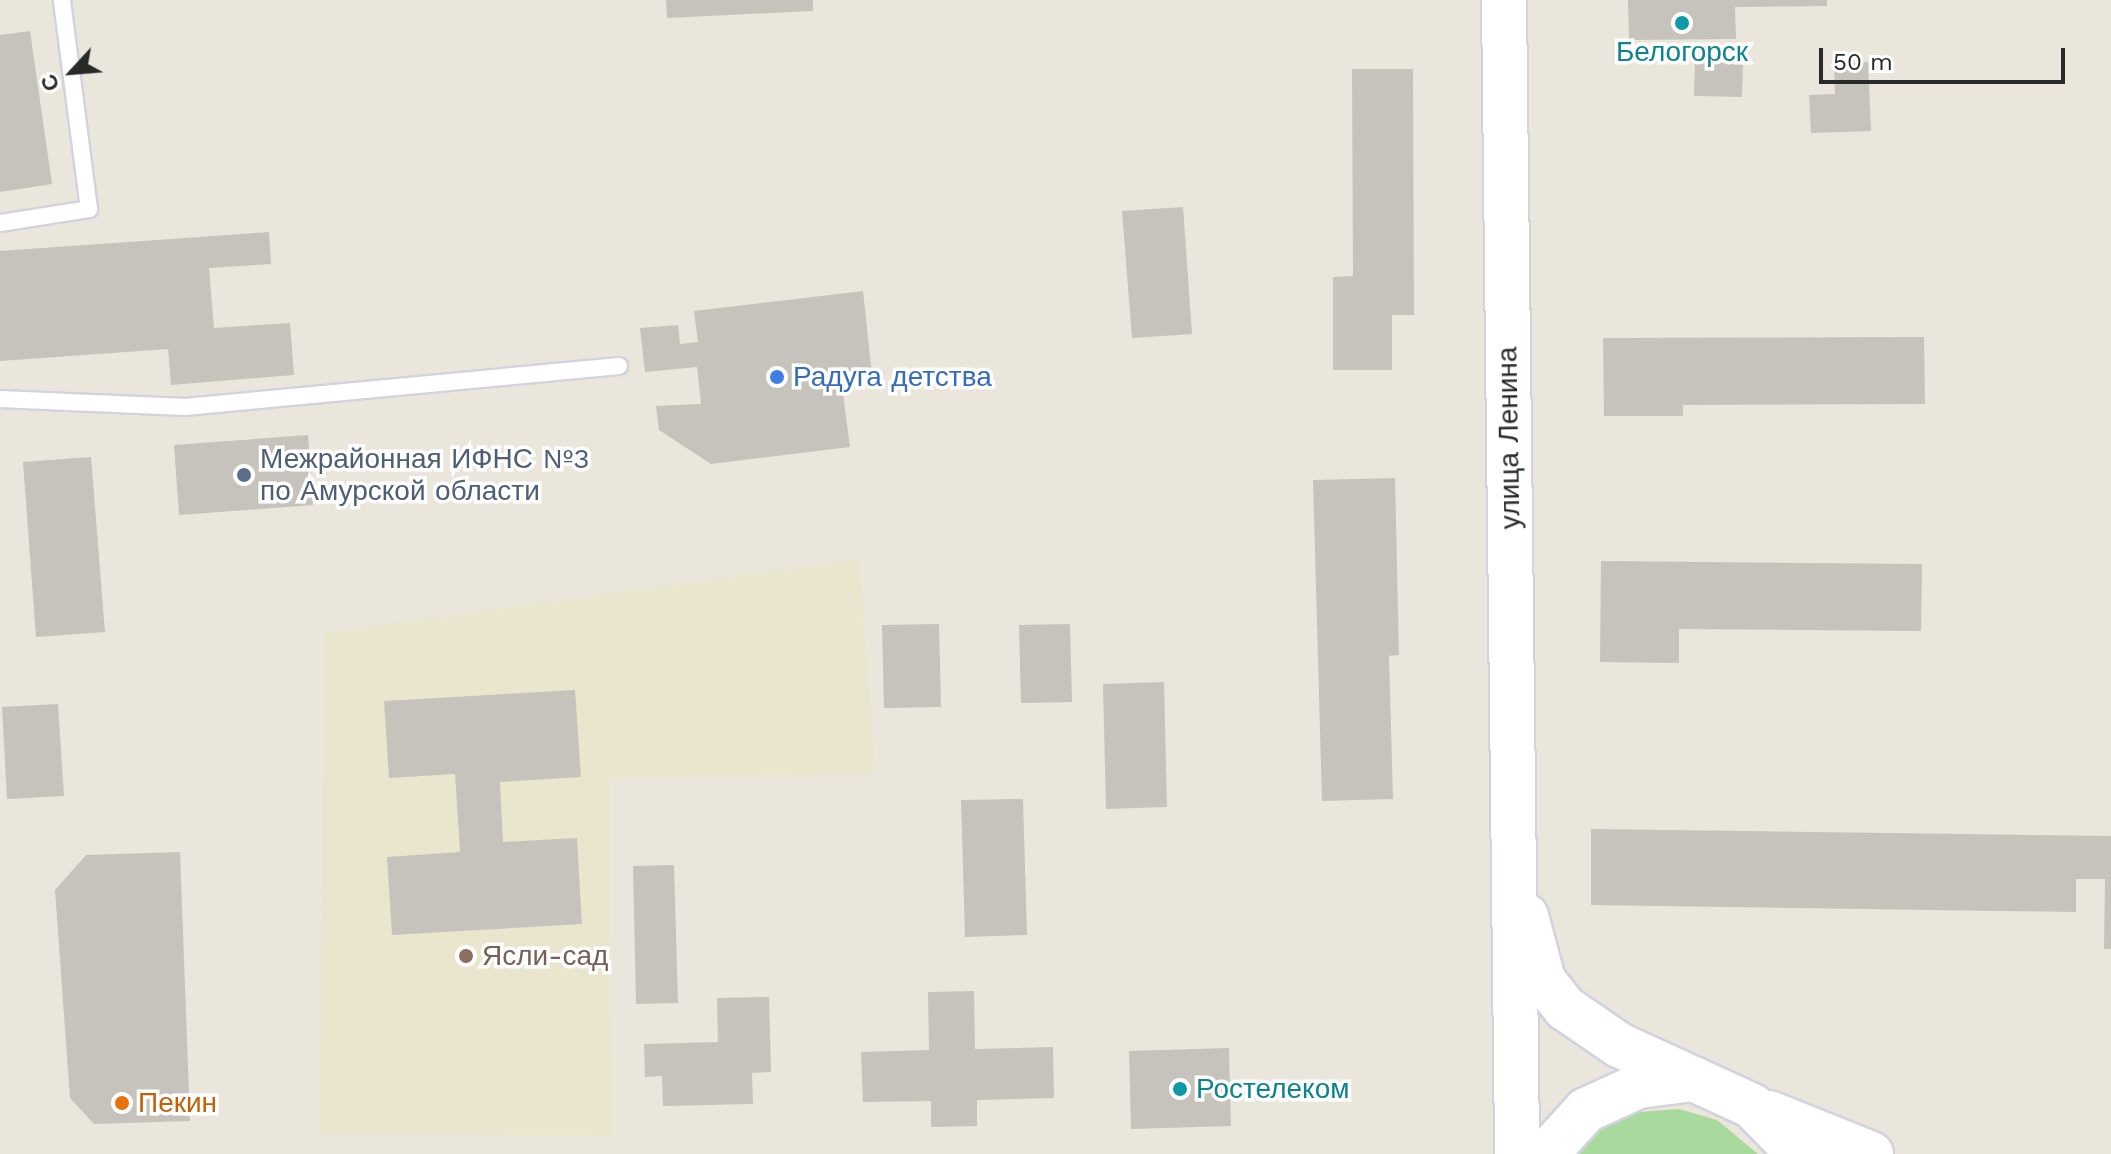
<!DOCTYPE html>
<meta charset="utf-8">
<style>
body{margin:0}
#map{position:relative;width:2111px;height:1154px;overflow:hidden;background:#eae6dc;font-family:"Work Sans",sans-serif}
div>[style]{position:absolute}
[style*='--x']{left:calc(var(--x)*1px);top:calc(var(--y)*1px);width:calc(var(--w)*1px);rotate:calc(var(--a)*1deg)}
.education>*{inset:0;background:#eae6cd}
.green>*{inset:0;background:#a8da9e}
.building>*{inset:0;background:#c5c3bc}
.roads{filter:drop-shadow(2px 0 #d2d2e0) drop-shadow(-2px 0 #d2d2e0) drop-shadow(0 2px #d2d2e0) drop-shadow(0 -2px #d2d2e0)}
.lane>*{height:16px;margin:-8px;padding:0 8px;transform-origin:8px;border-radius:8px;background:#fff}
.secondary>*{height:44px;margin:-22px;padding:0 22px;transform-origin:22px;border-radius:22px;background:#fff}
.dots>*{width:22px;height:22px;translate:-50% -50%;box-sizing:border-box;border:4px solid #fff;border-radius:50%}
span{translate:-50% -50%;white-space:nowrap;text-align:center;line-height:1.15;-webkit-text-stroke:7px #fff;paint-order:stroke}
.culture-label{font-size:28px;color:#0d838f}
.left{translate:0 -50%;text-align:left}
.shop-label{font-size:28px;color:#366cbe}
.street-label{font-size:28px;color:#292929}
.service-label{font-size:28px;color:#4e5e75}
.education-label{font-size:28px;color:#785e54}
.food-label{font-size:28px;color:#c56008}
.north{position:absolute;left:32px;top:32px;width:80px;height:80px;-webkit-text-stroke:6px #fff;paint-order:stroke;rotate:244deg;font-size:22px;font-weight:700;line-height:32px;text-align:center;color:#292929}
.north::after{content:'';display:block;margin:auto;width:28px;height:36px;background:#292929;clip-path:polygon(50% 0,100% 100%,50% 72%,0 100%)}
.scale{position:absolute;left:1819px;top:48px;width:246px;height:36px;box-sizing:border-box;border:4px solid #292929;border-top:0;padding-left:10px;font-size:24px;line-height:28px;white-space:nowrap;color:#292929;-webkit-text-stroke:6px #fff;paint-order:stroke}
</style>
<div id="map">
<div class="education">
<i style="clip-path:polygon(859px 559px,875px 774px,609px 778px,611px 1136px,321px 1134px,324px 633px)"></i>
</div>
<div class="green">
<i style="clip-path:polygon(1679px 1109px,1717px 1120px,1758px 1154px,1575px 1154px,1604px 1127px,1640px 1112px)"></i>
</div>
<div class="building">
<i style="clip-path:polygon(666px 0,813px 0,813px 11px,667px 18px)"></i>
<i style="clip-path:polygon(1628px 0,1827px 0,1827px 6px,1735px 7px,1736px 39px,1629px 40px)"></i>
<i style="clip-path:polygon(30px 31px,52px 184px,0 192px,0 35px)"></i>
<i style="clip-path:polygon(1695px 62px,1743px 63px,1742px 97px,1694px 96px)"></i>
<i style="clip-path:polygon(1868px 62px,1871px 131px,1811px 133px,1809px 95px,1835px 94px,1834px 63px)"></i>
<i style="clip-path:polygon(1352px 69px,1413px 69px,1414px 315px,1392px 315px,1392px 370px,1333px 370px,1333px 277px,1353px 276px)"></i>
<i style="clip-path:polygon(1183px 207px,1192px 334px,1132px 338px,1122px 211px)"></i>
<i style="clip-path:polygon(269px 232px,271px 264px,209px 268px,214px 328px,290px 323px,294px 375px,171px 385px,168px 349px,0 361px,0 251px)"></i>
<i style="clip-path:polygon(863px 291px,872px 375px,841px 379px,850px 447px,711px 464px,659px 430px,656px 406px,701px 404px,697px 367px,645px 372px,640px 328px,678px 325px,680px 344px,698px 342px,694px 311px)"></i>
<i style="clip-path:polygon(1924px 337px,1925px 404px,1683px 405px,1683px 416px,1604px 416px,1603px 338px)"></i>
<i style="clip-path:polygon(308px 435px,313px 505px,179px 515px,174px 445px)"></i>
<i style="clip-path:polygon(91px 457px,105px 632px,36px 637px,23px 462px)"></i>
<i style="clip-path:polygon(1395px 478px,1399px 655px,1389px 656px,1393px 799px,1322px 801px,1313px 480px)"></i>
<i style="clip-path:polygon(1601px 561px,1922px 564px,1921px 631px,1679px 629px,1679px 663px,1600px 662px)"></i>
<i style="clip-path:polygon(939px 624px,941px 707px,884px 708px,882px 625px)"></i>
<i style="clip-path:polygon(1070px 624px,1072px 702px,1021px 703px,1019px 625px)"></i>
<i style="clip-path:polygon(1164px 682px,1167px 807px,1106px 809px,1103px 684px)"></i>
<i style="clip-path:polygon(575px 690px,581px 777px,500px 782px,503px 842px,577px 838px,582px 924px,392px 935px,387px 857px,460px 852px,455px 774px,389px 778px,384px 701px)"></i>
<i style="clip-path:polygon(58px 704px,64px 796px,7px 799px,2px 707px)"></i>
<i style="clip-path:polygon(1023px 799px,1027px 935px,965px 937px,961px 800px)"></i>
<i style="clip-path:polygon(1591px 829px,2111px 836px,2111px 949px,2104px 949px,2105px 879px,2076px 879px,2076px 912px,1591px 905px)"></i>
<i style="clip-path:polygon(180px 852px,190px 1121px,94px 1124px,70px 1098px,55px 890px,86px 855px)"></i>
<i style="clip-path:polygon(674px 865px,678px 1003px,636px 1004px,633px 866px)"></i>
<i style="clip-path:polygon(974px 991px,975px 1049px,1053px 1047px,1054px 1098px,977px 1100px,977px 1126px,931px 1127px,931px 1101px,863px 1102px,861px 1052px,929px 1050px,928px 992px)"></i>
<i style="clip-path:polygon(769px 997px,771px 1072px,752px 1073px,753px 1104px,663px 1106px,662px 1076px,645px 1077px,644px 1044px,718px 1042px,717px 998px)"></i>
<i style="clip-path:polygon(1229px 1048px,1231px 1126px,1131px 1129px,1129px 1051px)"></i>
</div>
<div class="roads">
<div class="lane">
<i style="--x:0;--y:223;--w:90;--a:-8.9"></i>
<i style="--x:89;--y:209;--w:211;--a:-97.4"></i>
<i style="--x:0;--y:399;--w:185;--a:2.5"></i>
<i style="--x:185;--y:407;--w:436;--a:-5.4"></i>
</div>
<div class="secondary">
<i style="--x:1504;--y:0;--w:1154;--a:89.35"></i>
<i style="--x:1526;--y:916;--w:66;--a:75.1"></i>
<i style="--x:1543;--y:980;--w:36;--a:52"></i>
<i style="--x:1565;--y:1008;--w:65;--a:34.4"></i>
<i style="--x:1619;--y:1045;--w:146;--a:24.6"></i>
<i style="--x:1752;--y:1106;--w:67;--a:45.6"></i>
<i style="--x:1769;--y:1113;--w:110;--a:21.9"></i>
<i style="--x:1546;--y:1154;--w:59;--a:-47.7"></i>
<i style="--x:1586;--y:1110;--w:58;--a:-24.4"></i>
<i style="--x:1639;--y:1086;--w:55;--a:-7.3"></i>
</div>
</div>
<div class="dots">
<i style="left:1682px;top:23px;background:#0f9aa8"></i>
<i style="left:777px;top:377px;background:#3f7fe0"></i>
<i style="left:244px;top:475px;background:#5c6f8a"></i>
<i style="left:466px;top:956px;background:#8d6e63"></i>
<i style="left:1180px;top:1089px;background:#0f9aa8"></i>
<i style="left:122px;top:1103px;background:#e8710a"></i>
</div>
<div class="culture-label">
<span style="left:1682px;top:52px">Белогорск</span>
<span class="left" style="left:1196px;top:1089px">Ростелеком</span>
</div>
<div class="shop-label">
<span class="left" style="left:793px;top:377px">Радуга детства</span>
</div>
<div class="street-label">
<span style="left:1509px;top:438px;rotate:-91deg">улица Ленина</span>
</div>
<div class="service-label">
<span class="left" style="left:260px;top:475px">Межрайонная ИФНС №3<br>по Амурской области</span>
</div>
<div class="education-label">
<span class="left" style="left:482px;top:956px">Ясли-сад</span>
</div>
<div class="food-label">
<span class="left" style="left:138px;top:1103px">Пекин</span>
</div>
<div class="north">С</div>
<div class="scale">50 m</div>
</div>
